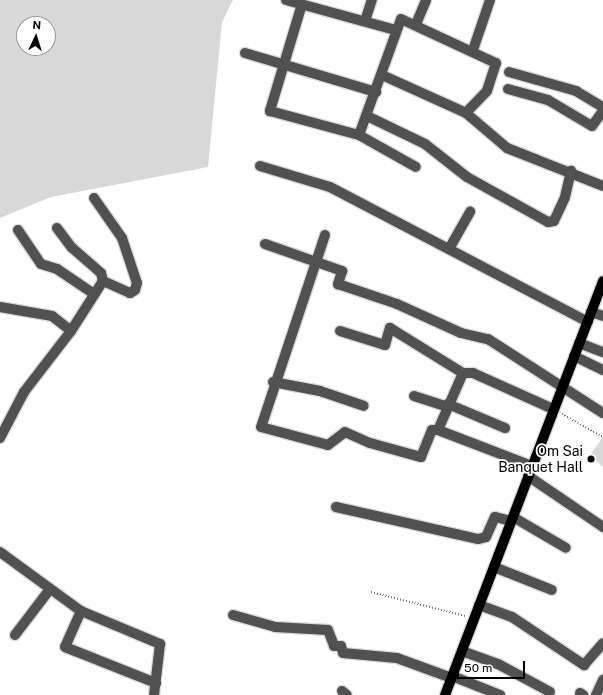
<!DOCTYPE html>
<style>
body{margin:0}
#map{position:relative;width:603px;height:695px;overflow:hidden;background:#fff;font-family:"Public Sans",sans-serif}
div>[style]{position:absolute}
[style*='--x']{left:calc(var(--x)*1px);top:calc(var(--y)*1px);width:calc(var(--w)*1px);rotate:calc(var(--a)*1deg)}
.green>*{inset:0;background:#d8d8d8}
.path>*{height:1.5px;margin-top:-0.75px;transform-origin:0;background:repeating-linear-gradient(90deg,#737373 0 1px,transparent 0 3px)}
.roads{filter:drop-shadow(1px 0 #dbdbdb) drop-shadow(-1px 0 #dbdbdb) drop-shadow(0 1px #dbdbdb) drop-shadow(0 -1px #dbdbdb)}
.minor>*{height:10px;margin:-5px;padding:0 5px;transform-origin:5px;border-radius:5px;background:#515151}
.major>*{height:10px;margin:-5px;padding:0 5px;transform-origin:5px;border-radius:5px;background:#000}
.dots>*{width:11px;height:11px;translate:-50% -50%;box-sizing:border-box;border:2px solid #fff;border-radius:50%}
span{translate:-50% -50%;white-space:nowrap;text-align:center;line-height:1.15;-webkit-text-stroke:3.5px #fff;paint-order:stroke}
.poi-label{font-size:14px;color:#000}
.right{translate:-100% -50%;text-align:right}
.north{position:absolute;left:16px;top:16px;width:40px;height:40px;box-sizing:border-box;background:#fff;border:1px solid #999;border-radius:50%;rotate:4deg;font-size:11px;font-weight:700;line-height:16px;text-align:center;color:#000}
.north::after{content:'';display:block;margin:auto;width:14px;height:18px;background:#000;clip-path:polygon(50% 0,100% 100%,50% 72%,0 100%)}
.scale{position:absolute;left:457px;top:661px;width:68px;height:18px;box-sizing:border-box;border:2px solid #000;border-top:0;padding-left:5px;font-size:12px;line-height:14px;white-space:nowrap;color:#000;-webkit-text-stroke:3px #fff;paint-order:stroke}
</style>
<div id="map">
<div class="green">
<i style="clip-path:polygon(evenodd,0 0,233px 0,222px 22px,208px 167px,51px 197px,0 218px,0 0,24px 24px,48px 24px,48px 48px,24px 48px,24px 24px)"></i>
<i style="clip-path:polygon(603px 437px,603px 467px,590px 455px)"></i>
</div>
<div class="path">
<i style="--x:562;--y:414;--w:47;--a:29.3"></i>
<i style="--x:371;--y:592;--w:97;--a:14.3"></i>
</div>
<div class="roads">
<div class="minor">
<i style="--x:286;--y:0;--w:114;--a:15.3"></i>
<i style="--x:302;--y:4;--w:112;--a:106.7"></i>
<i style="--x:270;--y:111;--w:92;--a:15.1"></i>
<i style="--x:359;--y:135;--w:65;--a:29.3"></i>
<i style="--x:365;--y:21;--w:22;--a:-72"></i>
<i style="--x:416;--y:24;--w:26;--a:-67"></i>
<i style="--x:473;--y:50;--w:53;--a:-71.2"></i>
<i style="--x:245;--y:53;--w:137;--a:16.6"></i>
<i style="--x:509;--y:72;--w:70;--a:15.8"></i>
<i style="--x:576;--y:91;--w:31;--a:31"></i>
<i style="--x:382;--y:75;--w:92;--a:24.3"></i>
<i style="--x:466;--y:113;--w:54;--a:40.5"></i>
<i style="--x:507;--y:148;--w:103;--a:21.6"></i>
<i style="--x:508;--y:89;--w:41;--a:15.4"></i>
<i style="--x:548;--y:100;--w:51;--a:30.6"></i>
<i style="--x:592;--y:126;--w:19;--a:-54"></i>
<i style="--x:367;--y:116;--w:64;--a:25.8"></i>
<i style="--x:425;--y:144;--w:53;--a:38.2"></i>
<i style="--x:467;--y:177;--w:93;--a:29.1"></i>
<i style="--x:548;--y:222;--w:6;--a:-9"></i>
<i style="--x:554;--y:221;--w:26;--a:-65"></i>
<i style="--x:565;--y:197;--w:27;--a:-77"></i>
<i style="--x:359;--y:135;--w:123;--a:-70.1"></i>
<i style="--x:401;--y:19;--w:105;--a:24.9"></i>
<i style="--x:496;--y:63;--w:29;--a:108"></i>
<i style="--x:487;--y:91;--w:30;--a:134"></i>
<i style="--x:260;--y:166;--w:73;--a:16.7"></i>
<i style="--x:330;--y:187;--w:291;--a:27.6"></i>
<i style="--x:94;--y:198;--w:49;--a:55"></i>
<i style="--x:122;--y:238;--w:47;--a:71.6"></i>
<i style="--x:137;--y:283;--w:7;--a:106"></i>
<i style="--x:135;--y:290;--w:6;--a:149"></i>
<i style="--x:130;--y:293;--w:30;--a:-156"></i>
<i style="--x:18;--y:230;--w:41;--a:55.9"></i>
<i style="--x:41;--y:264;--w:17;--a:17"></i>
<i style="--x:57;--y:269;--w:45;--a:34"></i>
<i style="--x:325;--y:235;--w:202;--a:108.4"></i>
<i style="--x:261;--y:427;--w:69;--a:15"></i>
<i style="--x:328;--y:445;--w:21;--a:-37"></i>
<i style="--x:345;--y:432;--w:27;--a:24"></i>
<i style="--x:370;--y:443;--w:53;--a:15.4"></i>
<i style="--x:421;--y:457;--w:29;--a:-68"></i>
<i style="--x:432;--y:430;--w:6;--a:0"></i>
<i style="--x:438;--y:430;--w:101;--a:21"></i>
<i style="--x:265;--y:244;--w:82;--a:19.3"></i>
<i style="--x:342;--y:271;--w:14;--a:107"></i>
<i style="--x:338;--y:284;--w:62;--a:18.7"></i>
<i style="--x:397;--y:304;--w:70;--a:24.4"></i>
<i style="--x:461;--y:333;--w:28;--a:13"></i>
<i style="--x:488;--y:339;--w:137;--a:32.8"></i>
<i style="--x:449;--y:249;--w:43;--a:-60.4"></i>
<i style="--x:0;--y:307;--w:53;--a:9.8"></i>
<i style="--x:52;--y:316;--w:24;--a:38"></i>
<i style="--x:591;--y:312;--w:13;--a:18"></i>
<i style="--x:340;--y:331;--w:47;--a:17.3"></i>
<i style="--x:385;--y:345;--w:18;--a:-74"></i>
<i style="--x:390;--y:328;--w:86;--a:31.7"></i>
<i style="--x:463;--y:373;--w:10;--a:0"></i>
<i style="--x:473;--y:373;--w:88;--a:24.2"></i>
<i style="--x:579;--y:343;--w:26;--a:21"></i>
<i style="--x:574;--y:356;--w:32;--a:26"></i>
<i style="--x:273;--y:382;--w:48;--a:10.8"></i>
<i style="--x:320;--y:391;--w:46;--a:18.8"></i>
<i style="--x:414;--y:396;--w:35;--a:18"></i>
<i style="--x:448;--y:404;--w:62;--a:22.8"></i>
<i style="--x:438;--y:430;--w:62;--a:-66.3"></i>
<i style="--x:0;--y:438;--w:52;--a:-62.4"></i>
<i style="--x:24;--y:392;--w:77;--a:-52.4"></i>
<i style="--x:71;--y:331;--w:59;--a:-57.4"></i>
<i style="--x:103;--y:281;--w:8;--a:-104"></i>
<i style="--x:101;--y:273;--w:38;--a:-139"></i>
<i style="--x:72;--y:248;--w:25;--a:-127"></i>
<i style="--x:528;--y:476;--w:91;--a:34.2"></i>
<i style="--x:336;--y:507;--w:146;--a:12.7"></i>
<i style="--x:478;--y:539;--w:8;--a:-14"></i>
<i style="--x:486;--y:537;--w:22;--a:-66"></i>
<i style="--x:495;--y:517;--w:16;--a:14"></i>
<i style="--x:513;--y:517;--w:61;--a:30.3"></i>
<i style="--x:0;--y:552;--w:100;--a:36.1"></i>
<i style="--x:81;--y:611;--w:86;--a:22.7"></i>
<i style="--x:160;--y:644;--w:51;--a:96.7"></i>
<i style="--x:494;--y:567;--w:62;--a:21.6"></i>
<i style="--x:479;--y:605;--w:35;--a:20"></i>
<i style="--x:512;--y:617;--w:87;--a:33.7"></i>
<i style="--x:584;--y:665;--w:29;--a:-49"></i>
<i style="--x:81;--y:611;--w:39;--a:114"></i>
<i style="--x:65;--y:647;--w:98;--a:21.6"></i>
<i style="--x:233;--y:615;--w:44;--a:15.9"></i>
<i style="--x:275;--y:627;--w:53;--a:3.2"></i>
<i style="--x:328;--y:630;--w:17;--a:69"></i>
<i style="--x:334;--y:646;--w:7;--a:0"></i>
<i style="--x:341;--y:646;--w:7;--a:74"></i>
<i style="--x:343;--y:653;--w:54;--a:5.3"></i>
<i style="--x:397;--y:658;--w:59;--a:20"></i>
<i style="--x:15;--y:635;--w:58;--a:-52.7"></i>
<i style="--x:462;--y:651;--w:38;--a:20"></i>
<i style="--x:498;--y:664;--w:59;--a:28.3"></i>
<i style="--x:452;--y:676;--w:52;--a:21.6"></i>
<i style="--x:342;--y:691;--w:6;--a:39"></i>
<i style="--x:580;--y:693;--w:4;--a:34"></i>
<i style="--x:596;--y:695;--w:17;--a:-65"></i>
</div>
<div class="major">
<i style="--x:445;--y:695;--w:443;--a:-69.1"></i>
</div>
</div>
<div class="dots">
<i style="left:591px;top:459px;background:#000"></i>
</div>
<div class="poi-label">
<span class="right" style="left:583px;top:459px">Om Sai<br>Banquet Hall</span>
</div>
<div class="north">N</div>
<div class="scale">50 m</div>
</div>
